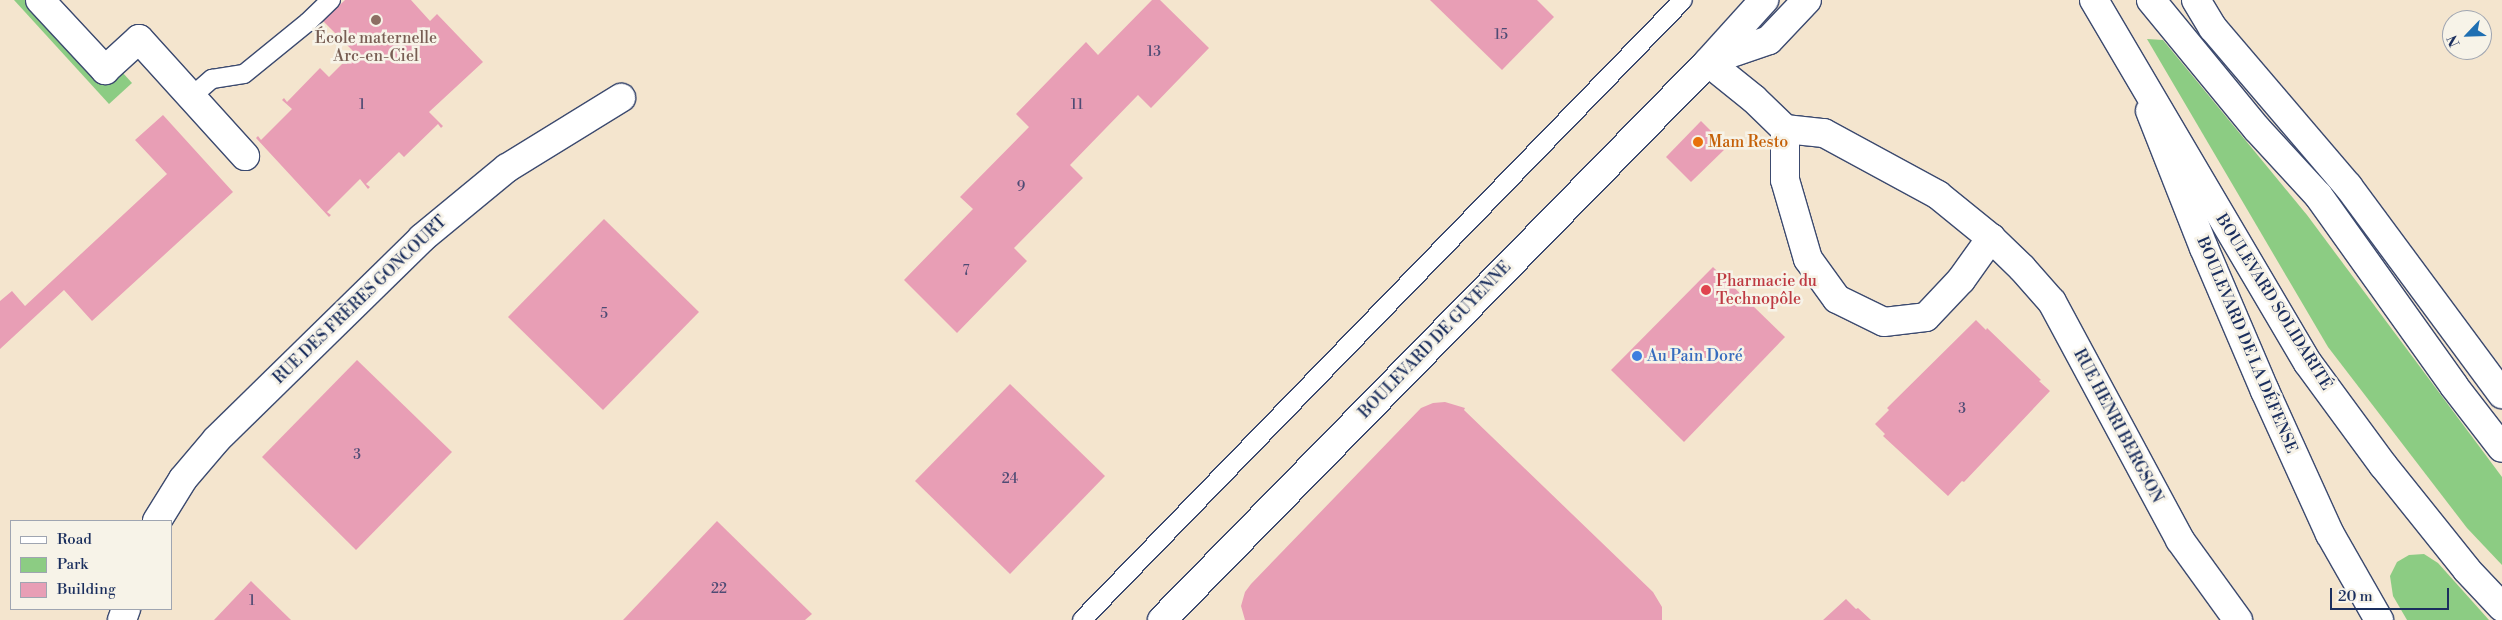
<!DOCTYPE html>
<meta charset="utf-8">
<style>
body{margin:0}
#map{position:relative;width:2502px;height:620px;overflow:hidden;background:#f4e5ce;font-family:"Libre Bodoni",serif}
div>[style]{position:absolute}
[style*='--x']{left:calc(var(--x)*1px);top:calc(var(--y)*1px);width:calc(var(--w)*1px);rotate:calc(var(--a)*1deg)}
.green>*{inset:0;background:#8ccc83}
.building>*{inset:0;background:#e89eb5}
.roads{filter:drop-shadow(1px 0 #3c4a6f) drop-shadow(-1px 0 #3c4a6f) drop-shadow(0 1px #3c4a6f) drop-shadow(0 -1px #3c4a6f)}
.service>*{height:18px;margin:-9px;padding:0 9px;transform-origin:9px;border-radius:9px;background:#fff}
.minor>*{height:28px;margin:-14px;padding:0 14px;transform-origin:14px;border-radius:14px;background:#fff}
.tertiary>*{height:28px;margin:-14px;padding:0 14px;transform-origin:14px;border-radius:14px;background:#fff}
.secondary>*{height:28px;margin:-14px;padding:0 14px;transform-origin:14px;border-radius:14px;background:#fff}
.dots>*{width:14px;height:14px;translate:-50% -50%;box-sizing:border-box;border:2px solid #f7f3e8;border-radius:50%}
span{translate:-50% -50%;white-space:nowrap;text-align:center;line-height:1.15;-webkit-text-stroke:5px #f7f3e8;paint-order:stroke}
.number-label{font-size:14px;color:#4e4b74}
.number-label span{-webkit-text-stroke-width:0}
.education-label{font-size:16px;color:#785e54}
.food-label{font-size:16px;color:#c56008}
.left{translate:0 -50%;text-align:left}
.health-label{font-size:16px;color:#be3a42}
.street-label{font-size:16px;color:#1b2f5e}
.shop-label{font-size:16px;color:#366cbe}
.legend{position:absolute;left:10px;top:520px;width:162px;height:90px;box-sizing:border-box;background:#f7f3e8;border:1px solid #9fa5b1;margin:0;padding:6px 9px;list-style:none;font-size:15px;color:#1b2f5e}
.legend li{display:flex;align-items:center;gap:10px;height:25px}
.legend b{width:25px;border:1px solid #9fa5b1}
.north{position:absolute;left:2442px;top:10px;width:50px;height:50px;box-sizing:border-box;background:#f7f3e8;border:1px solid #9fa5b1;border-radius:50%;rotate:246deg;font-size:14px;font-weight:700;line-height:20px;text-align:center;color:#1b2f5e}
.north::after{content:'';display:block;margin:auto;width:18px;height:22px;background:#1f6fb2;clip-path:polygon(50% 0,100% 100%,50% 72%,0 100%)}
.scale{position:absolute;left:2330px;top:588px;width:119px;height:22px;box-sizing:border-box;border:2px solid #1b2f5e;border-top:0;padding-left:6px;font-size:15px;line-height:18px;white-space:nowrap;color:#1b2f5e;-webkit-text-stroke:4px #f7f3e8;paint-order:stroke}
</style>
<div id="map">
<div class="green">
<i style="clip-path:polygon(14px 0,57px 0,132px 83px,109px 104px)"></i>
<i style="clip-path:polygon(2147px 39px,2163px 40px,2307px 215px,2502px 477px,2502px 565px,2467px 528px,2328px 347px)"></i>
<i style="clip-path:polygon(2424px 554px,2438px 563px,2489px 620px,2407px 620px,2393px 596px,2390px 576px,2397px 562px,2409px 555px)"></i>
</div>
<div class="building">
<i style="clip-path:polygon(345px 0,411px 0,430px 21px,437px 14px,483px 62px,429px 112px,443px 126px,441px 128px,438px 124px,404px 157px,399px 152px,366px 184px,370px 187px,368px 189px,360px 179px,327px 212px,331px 215px,329px 217px,256px 138px,258px 136px,261px 140px,292px 109px,282px 100px,284px 98px,287px 102px,320px 68px,329px 77px,354px 52px,323px 21px)"></i>
<i style="clip-path:polygon(1152px 0,1160px 0,1209px 48px,1151px 108px,1138px 95px,1070px 165px,1083px 178px,1014px 248px,1027px 261px,957px 333px,904px 280px,973px 209px,960px 197px,1029px 127px,1016px 114px,1086px 42px,1098px 55px)"></i>
<i style="clip-path:polygon(1430px 0,1537px 0,1554px 17px,1502px 70px)"></i>
<i style="clip-path:polygon(163px 115px,233px 192px,92px 321px,64px 290px,0 349px,0 301px,12px 291px,25px 306px,167px 174px,135px 140px)"></i>
<i style="clip-path:polygon(1701px 121px,1727px 147px,1691px 182px,1666px 157px)"></i>
<i style="clip-path:polygon(604px 219px,699px 312px,603px 410px,508px 317px)"></i>
<i style="clip-path:polygon(1713px 267px,1785px 337px,1684px 442px,1611px 370px)"></i>
<i style="clip-path:polygon(1976px 320px,1986px 330px,1987px 328px,2041px 380px,2039px 381px,2050px 391px,1964px 482px,1962px 481px,1948px 496px,1883px 436px,1885px 434px,1875px 424px,1889px 410px,1887px 408px)"></i>
<i style="clip-path:polygon(357px 360px,452px 452px,356px 550px,262px 457px)"></i>
<i style="clip-path:polygon(1010px 384px,1105px 476px,1010px 574px,915px 481px)"></i>
<i style="clip-path:polygon(1445px 402px,1465px 408px,1464px 410px,1653px 592px,1662px 607px,1662px 620px,1245px 620px,1241px 606px,1245px 592px,1251px 584px,1421px 408px,1433px 403px)"></i>
<i style="clip-path:polygon(717px 521px,812px 614px,805px 620px,623px 620px)"></i>
<i style="clip-path:polygon(251px 581px,291px 620px,214px 620px)"></i>
<i style="clip-path:polygon(1846px 599px,1856px 609px,1858px 608px,1871px 620px,1823px 620px)"></i>
</div>
<div class="roads">
<div class="service">
<i style="--x:191;--y:97;--w:28;--a:-41"></i>
<i style="--x:212;--y:79;--w:32;--a:-9"></i>
<i style="--x:244;--y:74;--w:82;--a:-39.1"></i>
<i style="--x:308;--y:22;--w:32;--a:-44"></i>
<i style="--x:1082;--y:620;--w:863;--a:-45.89"></i>
</div>
<div class="minor">
<i style="--x:40;--y:0;--w:96;--a:47.1"></i>
<i style="--x:105;--y:70;--w:46;--a:-42.4"></i>
<i style="--x:139;--y:39;--w:158;--a:47.8"></i>
<i style="--x:1708;--y:62;--w:59;--a:38.8"></i>
<i style="--x:1754;--y:99;--w:43;--a:44.1"></i>
<i style="--x:1785;--y:129;--w:39;--a:6"></i>
<i style="--x:1824;--y:133;--w:130;--a:28.5"></i>
<i style="--x:1938;--y:195;--w:68;--a:39.1"></i>
<i style="--x:1991;--y:238;--w:43;--a:44.1"></i>
<i style="--x:2022;--y:268;--w:45;--a:48.6"></i>
<i style="--x:2052;--y:302;--w:270;--a:61.7"></i>
<i style="--x:2180;--y:540;--w:99;--a:54.1"></i>
<i style="--x:1785;--y:129;--w:51;--a:90"></i>
<i style="--x:1785;--y:180;--w:82;--a:73.8"></i>
<i style="--x:1808;--y:259;--w:49;--a:54.1"></i>
<i style="--x:1837;--y:299;--w:52;--a:26.1"></i>
<i style="--x:1884;--y:322;--w:42;--a:-6.8"></i>
<i style="--x:1926;--y:317;--w:51;--a:-46.6"></i>
<i style="--x:1961;--y:280;--w:52;--a:-54.5"></i>
<i style="--x:157;--y:521;--w:49;--a:-58.2"></i>
<i style="--x:183;--y:479;--w:52;--a:-49.6"></i>
<i style="--x:217;--y:439;--w:287;--a:-44.4"></i>
<i style="--x:422;--y:238;--w:110;--a:-39.5"></i>
<i style="--x:507;--y:168;--w:134;--a:-31.6"></i>
<i style="--x:122;--y:620;--w:12;--a:-70"></i>
</div>
<div class="tertiary">
<i style="--x:2150;--y:111;--w:147;--a:68.5"></i>
<i style="--x:2204;--y:248;--w:155;--a:66.9"></i>
<i style="--x:2265;--y:391;--w:157;--a:65.6"></i>
<i style="--x:2330;--y:534;--w:99;--a:60.3"></i>
</div>
<div class="secondary">
<i style="--x:2094;--y:0;--w:421;--a:59.5"></i>
<i style="--x:2308;--y:363;--w:127;--a:53.7"></i>
<i style="--x:2383;--y:465;--w:134;--a:51.3"></i>
<i style="--x:2467;--y:570;--w:51;--a:46.6"></i>
<i style="--x:2151;--y:0;--w:167;--a:50.6"></i>
<i style="--x:2257;--y:129;--w:90;--a:47.3"></i>
<i style="--x:2318;--y:195;--w:234;--a:54.5"></i>
<i style="--x:2454;--y:386;--w:78;--a:52.3"></i>
<i style="--x:2196;--y:0;--w:33;--a:59"></i>
<i style="--x:2213;--y:28;--w:208;--a:49.5"></i>
<i style="--x:2348;--y:186;--w:259;--a:53.5"></i>
<i style="--x:1711;--y:60;--w:61;--a:-19"></i>
<i style="--x:1769;--y:40;--w:55;--a:-46.5"></i>
<i style="--x:1162;--y:620;--w:781;--a:-45.62"></i>
<i style="--x:1708;--y:62;--w:84;--a:-47.9"></i>
</div>
</div>
<div class="dots">
<i style="left:376px;top:20px;background:#8d6e63"></i>
<i style="left:1698px;top:142px;background:#e8710a"></i>
<i style="left:1706px;top:290px;background:#e0444e"></i>
<i style="left:1637px;top:356px;background:#3f7fe0"></i>
</div>
<div class="number-label">
<span style="left:1501px;top:35px">15</span>
<span style="left:1154px;top:52px">13</span>
<span style="left:362px;top:105px">1</span>
<span style="left:1077px;top:105px">11</span>
<span style="left:1021px;top:187px">9</span>
<span style="left:966px;top:271px">7</span>
<span style="left:604px;top:314px">5</span>
<span style="left:1962px;top:409px">3</span>
<span style="left:357px;top:455px">3</span>
<span style="left:1010px;top:479px">24</span>
<span style="left:719px;top:589px">22</span>
<span style="left:252px;top:601px">1</span>
</div>
<div class="education-label">
<span style="left:376px;top:47px">École maternelle<br>Arc-en-Ciel</span>
</div>
<div class="food-label">
<span class="left" style="left:1708px;top:142px">Mam Resto</span>
</div>
<div class="health-label">
<span class="left" style="left:1716px;top:290px">Pharmacie du<br>Technopôle</span>
</div>
<div class="street-label">
<span style="left:360px;top:300px;rotate:-44deg">RUE DES FRÈRES GONCOURT</span>
<span style="left:2274px;top:302px;rotate:58deg">BOULEVARD SOLIDARITÉ</span>
<span style="left:1435px;top:340px;rotate:-46deg">BOULEVARD DE GUYENNE</span>
<span style="left:2247px;top:345px;rotate:67deg">BOULEVARD DE LA DÉFENSE</span>
<span style="left:2118px;top:426px;rotate:62deg">RUE HENRI BERGSON</span>
</div>
<div class="shop-label">
<span class="left" style="left:1647px;top:356px">Au Pain Doré</span>
</div>
<ul class="legend">
<li><b style="height:6px;background:#fff"></b>Road</li>
<li><b style="height:14px;background:#8ccc83"></b>Park</li>
<li><b style="height:14px;background:#e89eb5"></b>Building</li>
</ul>
<div class="north">N</div>
<div class="scale">20 m</div>
</div>
